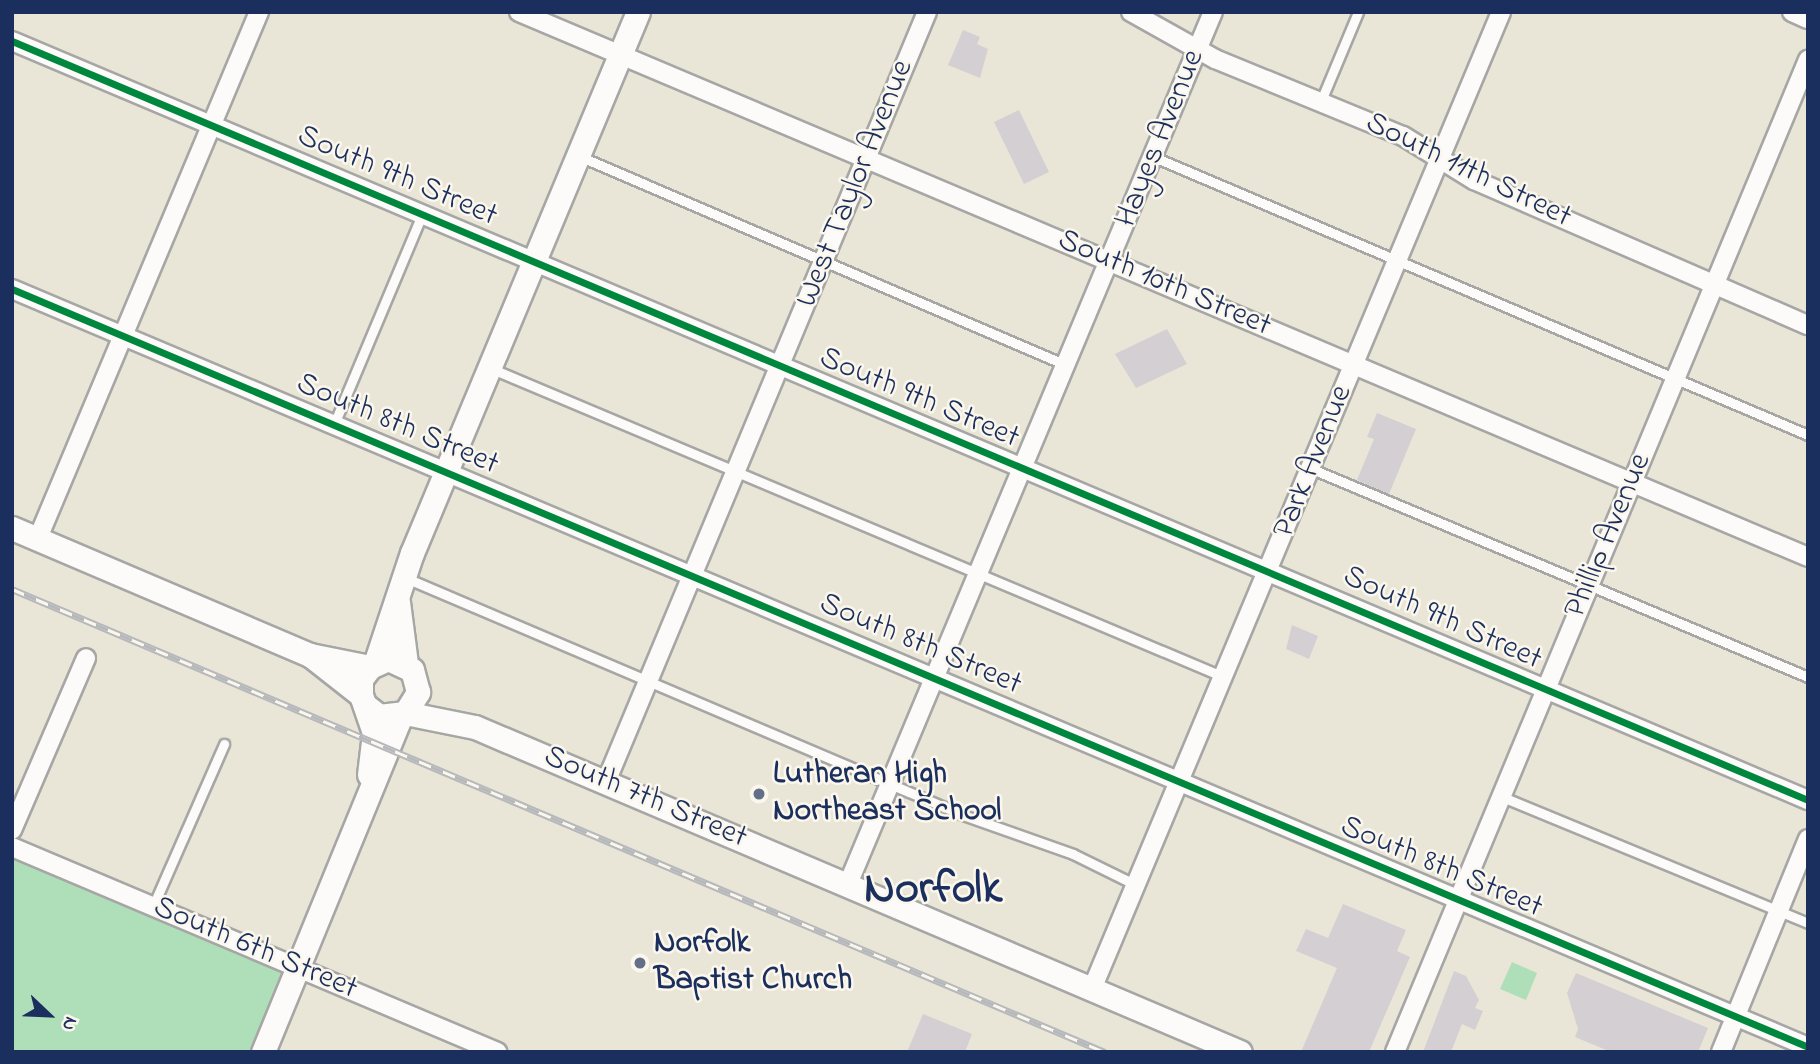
<!DOCTYPE html>
<style>
body{margin:0}
#map{position:relative;width:1820px;height:1064px;overflow:hidden;background:#e9e6d8;font-family:"Indie Flower",sans-serif}
div>[style]{position:absolute}
[style*='--x']{left:calc(var(--x)*1px);top:calc(var(--y)*1px);width:calc(var(--w)*1px);rotate:calc(var(--a)*1deg)}
.green>*{inset:0;background:#afdfb9}
.building>*{inset:0;background:#d4cfd2}
.roads{filter:drop-shadow(2px 0 #a6a7a5) drop-shadow(-2px 0 #a6a7a5) drop-shadow(0 2px #a6a7a5) drop-shadow(0 -2px #a6a7a5)}
.service>*{height:9px;margin:-4.5px;padding:0 4.5px;transform-origin:4.5px;border-radius:4.5px;background:#fcfbf9}
.minor>*{height:18px;margin:-9px;padding:0 9px;transform-origin:9px;border-radius:9px;background:#fcfbf9}
.tertiary>*{height:23px;margin:-11.5px;padding:0 11.5px;transform-origin:11.5px;border-radius:11.5px;background:#fcfbf9}
.rail>*{height:7px;margin-top:-3.5px;transform-origin:0;background:repeating-linear-gradient(90deg,#fbf7ec 0 13px,#b6b8bb 0 26px);box-sizing:border-box;border-block:2px solid #b6b8bb}
.cycleway>*{height:7px;margin:-3.5px;padding:0 3.5px;transform-origin:3.5px;border-radius:3.5px;background:#00873e}
.dots>*{width:19px;height:19px;translate:-50% -50%;box-sizing:border-box;border:4px solid #fbf7ec;border-radius:50%}
span{translate:-50% -50%;white-space:nowrap;text-align:center;line-height:1.15;-webkit-text-stroke:5px #fbf7ec;paint-order:stroke}
.street-label{font-size:32px;color:#1b2f5e}
.poi-label{font-size:32px;color:#1b2f5e;font-weight:700}
.left{translate:0 -50%;text-align:left}
.town-label{font-size:46px;color:#1b2f5e;font-weight:700}
.frame{position:absolute;inset:0;border:14px solid #1b2f5e;pointer-events:none}
.north{position:absolute;left:14px;top:980px;width:70px;height:70px;-webkit-text-stroke:5px #fbf7ec;paint-order:stroke;rotate:113deg;font-size:19px;font-weight:700;line-height:28px;text-align:center;color:#1b2f5e}
.north::after{content:'';display:block;margin:auto;width:24px;height:32px;background:#1b2f5e;clip-path:polygon(50% 0,100% 100%,50% 72%,0 100%)}
</style>
<div id="map">
<div class="green">
<i style="clip-path:polygon(12px 847px,297px 966px,263px 1052px,12px 1052px)"></i>
<i style="clip-path:polygon(1512px 962px,1537px 973px,1526px 1000px,1500px 989px)"></i>
</div>
<div class="building">
<i style="clip-path:polygon(963px 30px,980px 37px,977px 44px,988px 49px,980px 78px,948px 65px)"></i>
<i style="clip-path:polygon(1019px 110px,1049px 172px,1024px 184px,994px 122px)"></i>
<i style="clip-path:polygon(1167px 329px,1187px 364px,1136px 388px,1115px 354px)"></i>
<i style="clip-path:polygon(1377px 413px,1416px 429px,1389px 494px,1357px 480px,1374px 439px,1367px 437px)"></i>
<i style="clip-path:polygon(1292px 625px,1318px 636px,1309px 659px,1286px 649px)"></i>
<i style="clip-path:polygon(1343px 904px,1406px 930px,1397px 951px,1410px 957px,1369px 1052px,1301px 1052px,1337px 968px,1296px 951px,1306px 929px,1328px 938px)"></i>
<i style="clip-path:polygon(1454px 971px,1466px 976px,1479px 1000px,1475px 1008px,1483px 1011px,1475px 1030px,1462px 1024px,1451px 1052px,1423px 1052px)"></i>
<i style="clip-path:polygon(1576px 973px,1708px 1028px,1698px 1052px,1611px 1052px,1575px 1037px,1578px 1029px,1567px 993px)"></i>
<i style="clip-path:polygon(923px 1014px,972px 1034px,965px 1052px,907px 1052px)"></i>
</div>
<div class="roads">
<div class="service">
<i style="--x:1320;--y:103;--w:99;--a:-67.3"></i>
<i style="--x:579;--y:156;--w:530;--a:23.23"></i>
<i style="--x:1154;--y:157;--w:711;--a:23.03"></i>
<i style="--x:490;--y:368;--w:796;--a:22.83"></i>
<i style="--x:334;--y:424;--w:227;--a:-67.2"></i>
<i style="--x:1312;--y:469;--w:538;--a:22.75"></i>
<i style="--x:406;--y:578;--w:605;--a:23.05"></i>
<i style="--x:963;--y:815;--w:117;--a:19.5"></i>
<i style="--x:1073;--y:854;--w:70;--a:26.2"></i>
<i style="--x:1500;--y:796;--w:333;--a:22.4"></i>
<i style="--x:153;--y:906;--w:177;--a:-66.3"></i>
</div>
<div class="minor">
<i style="--x:519;--y:12;--w:1399;--a:22.92"></i>
<i style="--x:1131;--y:12;--w:96;--a:29.2"></i>
<i style="--x:1215;--y:59;--w:203;--a:22.3"></i>
<i style="--x:1403;--y:136;--w:84;--a:31.8"></i>
<i style="--x:1474;--y:180;--w:364;--a:23.5"></i>
<i style="--x:1792;--y:12;--w:17;--a:24"></i>
<i style="--x:12;--y:41;--w:1950;--a:22.91"></i>
<i style="--x:12;--y:289;--w:1949;--a:22.88"></i>
<i style="--x:38;--y:538;--w:571;--a:-67.21"></i>
<i style="--x:606;--y:782;--w:834;--a:-67.37"></i>
<i style="--x:12;--y:830;--w:187;--a:-66.7"></i>
<i style="--x:12;--y:847;--w:527;--a:22.91"></i>
<i style="--x:848;--y:884;--w:945;--a:-67.29"></i>
<i style="--x:1092;--y:989;--w:1059;--a:-67.28"></i>
<i style="--x:1395;--y:1052;--w:1075;--a:-67.4"></i>
<i style="--x:1721;--y:1052;--w:230;--a:-67.8"></i>
</div>
<div class="tertiary">
<i style="--x:12;--y:528;--w:324;--a:23.1"></i>
<i style="--x:310;--y:655;--w:61;--a:11.3"></i>
<i style="--x:398;--y:602;--w:63;--a:82.6"></i>
<i style="--x:310;--y:655;--w:65;--a:38.1"></i>
<i style="--x:375;--y:664;--w:117;--a:-71.6"></i>
<i style="--x:412;--y:553;--w:586;--a:-67.33"></i>
<i style="--x:365;--y:705;--w:18;--a:38"></i>
<i style="--x:379;--y:716;--w:26;--a:-7"></i>
<i style="--x:405;--y:713;--w:25;--a:-58"></i>
<i style="--x:418;--y:692;--w:23;--a:-105"></i>
<i style="--x:412;--y:670;--w:26;--a:-155"></i>
<i style="--x:388;--y:659;--w:20;--a:156"></i>
<i style="--x:370;--y:667;--w:15;--a:127"></i>
<i style="--x:361;--y:679;--w:16;--a:90"></i>
<i style="--x:361;--y:695;--w:40;--a:71.1"></i>
<i style="--x:374;--y:733;--w:42;--a:96.8"></i>
<i style="--x:405;--y:713;--w:71;--a:11.3"></i>
<i style="--x:475;--y:727;--w:831;--a:23.02"></i>
<i style="--x:263;--y:1052;--w:363;--a:-67.7"></i>
</div>
</div>
<div class="rail">
<i style="--x:12;--y:589;--w:1187;--a:22.96"></i>
</div>
<div class="cycleway">
<i style="--x:12;--y:41;--w:1950;--a:22.91"></i>
<i style="--x:12;--y:289;--w:1949;--a:22.88"></i>
</div>
<div class="dots">
<i style="left:759px;top:794px;background:#636f89"></i>
<i style="left:640px;top:963px;background:#636f89"></i>
</div>
<div class="street-label">
<span style="left:1161px;top:139px;rotate:-68deg">Hayes Avenue</span>
<span style="left:1468px;top:171px;rotate:26deg">South 11th Street</span>
<span style="left:397px;top:177px;rotate:23deg">South 9th Street</span>
<span style="left:856px;top:184px;rotate:-68deg">West Taylor Avenue</span>
<span style="left:1164px;top:284px;rotate:23deg">South 10th Street</span>
<span style="left:919px;top:399px;rotate:23deg">South 9th Street</span>
<span style="left:397px;top:425px;rotate:23deg">South 8th Street</span>
<span style="left:1314px;top:462px;rotate:-68deg">Park Avenue</span>
<span style="left:1609px;top:536px;rotate:-67deg">Phillip Avenue</span>
<span style="left:1442px;top:619px;rotate:24deg">South 9th Street</span>
<span style="left:920px;top:645px;rotate:23deg">South 8th Street</span>
<span style="left:645px;top:798px;rotate:23deg">South 7th Street</span>
<span style="left:1441px;top:868px;rotate:23deg">South 8th Street</span>
<span style="left:255px;top:949px;rotate:23deg">South 6th Street</span>
</div>
<div class="poi-label">
<span class="left" style="left:773px;top:794px">Lutheran High<br>Northeast School</span>
<span class="left" style="left:654px;top:963px">Norfolk<br>Baptist Church</span>
</div>
<div class="town-label">
<span style="left:933px;top:890px">Norfolk</span>
</div>
<div class="frame"></div>
<div class="north">N</div>
</div>
